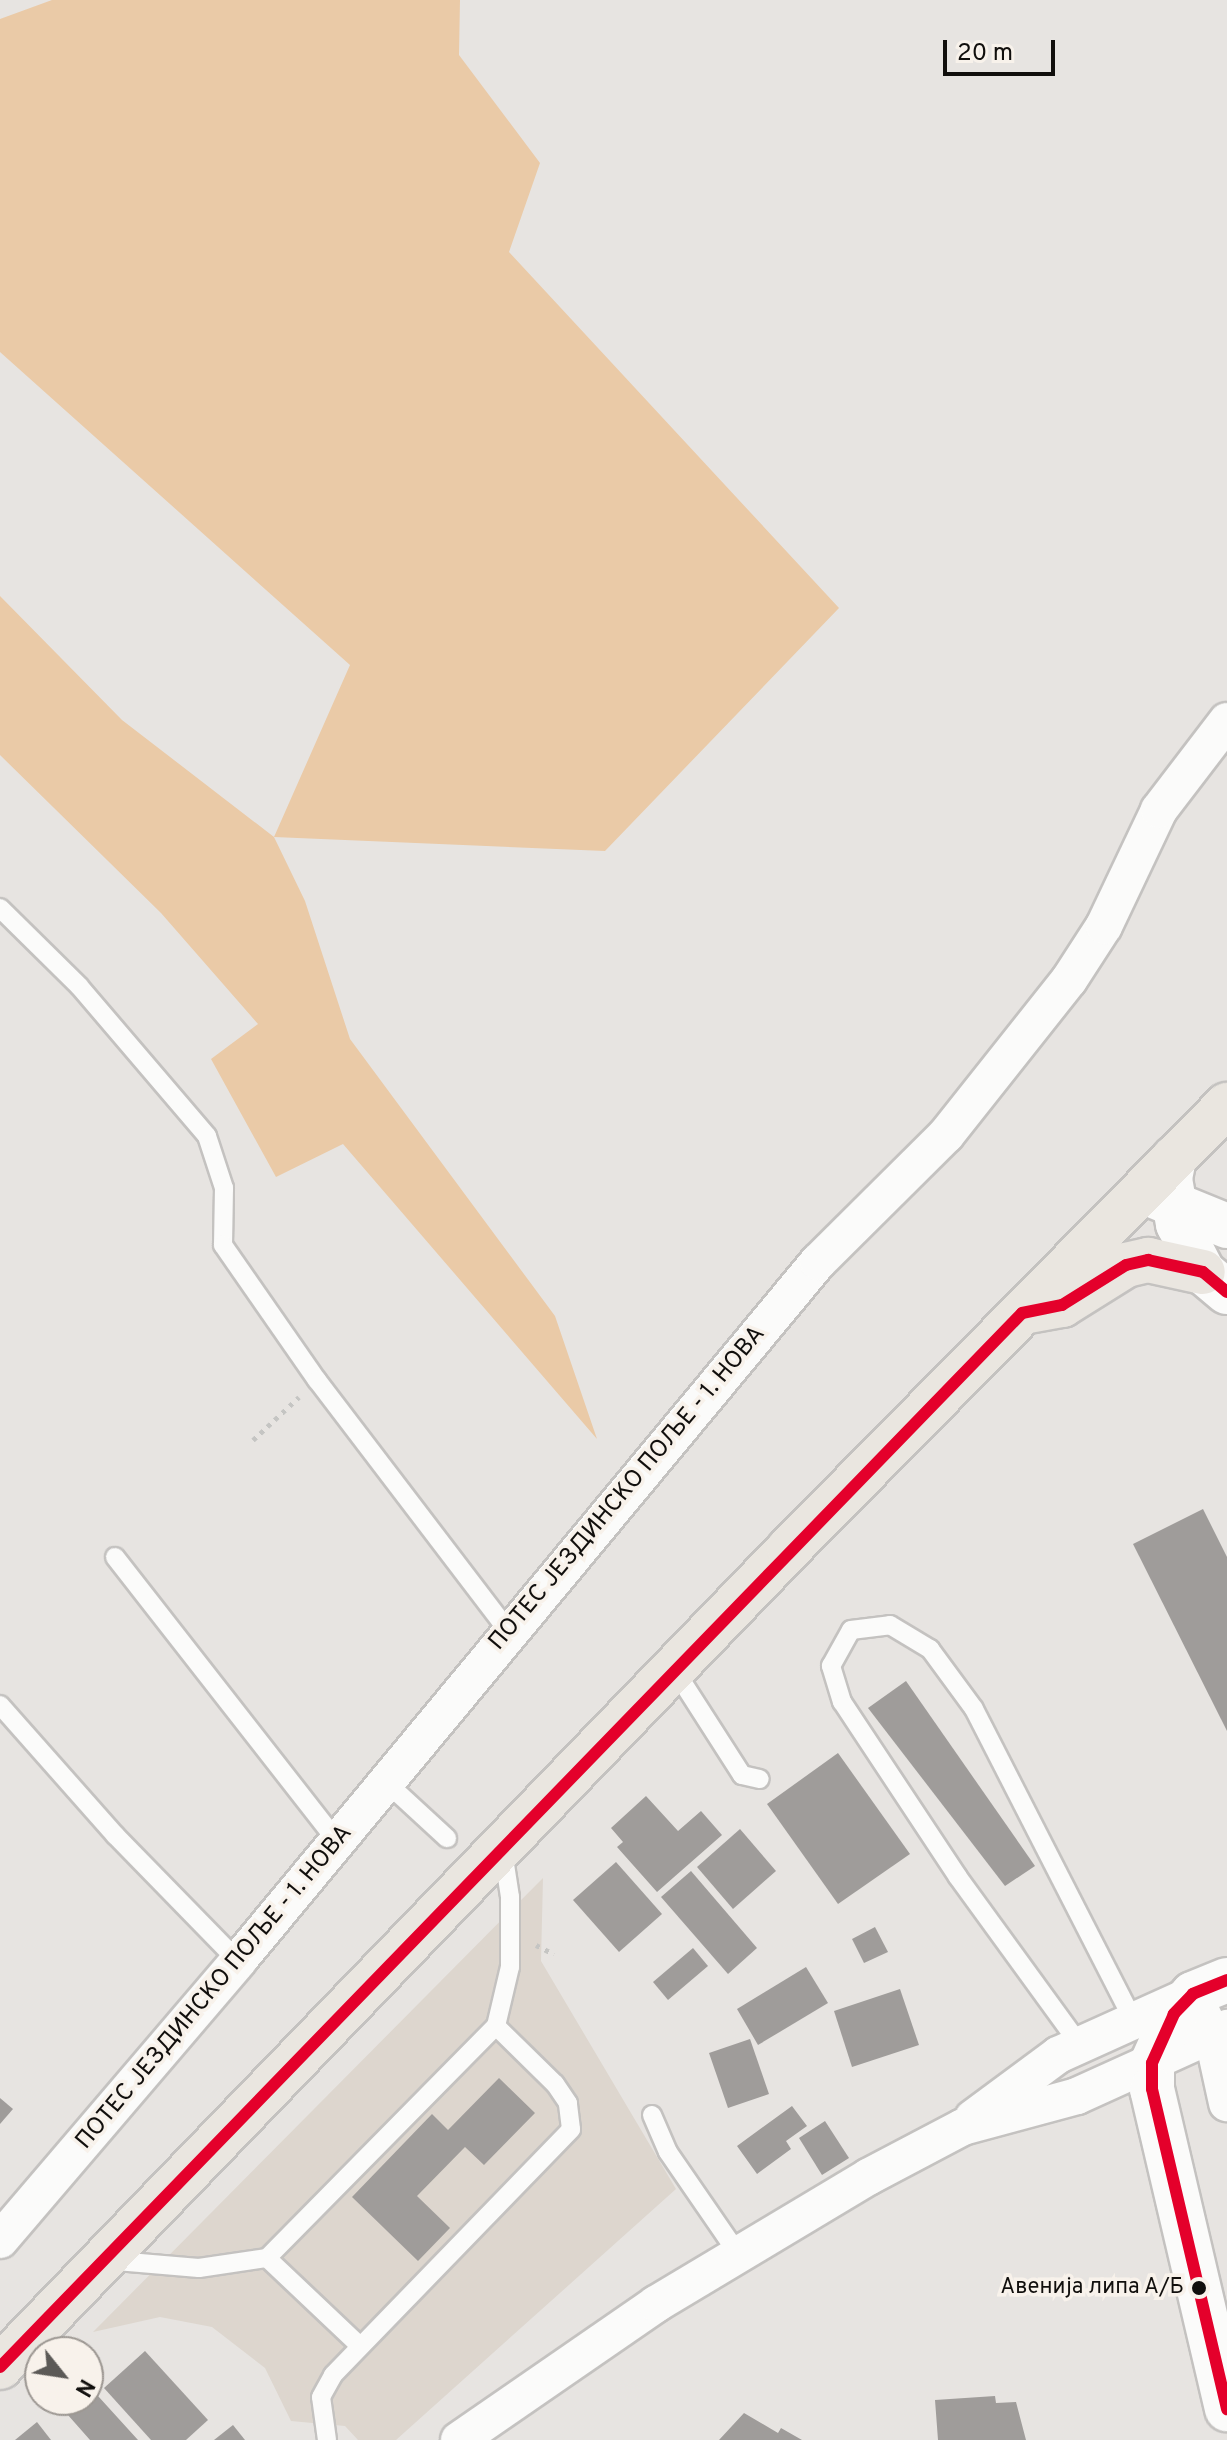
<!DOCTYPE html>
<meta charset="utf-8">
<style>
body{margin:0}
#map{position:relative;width:1227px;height:2440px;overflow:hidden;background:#e7e4e1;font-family:Overpass,sans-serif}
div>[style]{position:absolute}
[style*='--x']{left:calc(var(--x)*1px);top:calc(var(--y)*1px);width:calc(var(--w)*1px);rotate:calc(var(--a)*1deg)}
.built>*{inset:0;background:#ddd6ce}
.green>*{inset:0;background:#eacaa7}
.building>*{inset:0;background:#9f9c9a}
.path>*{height:5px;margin-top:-2.5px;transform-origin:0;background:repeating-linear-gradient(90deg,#c5c5c3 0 4px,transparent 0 10px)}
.roads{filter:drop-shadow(2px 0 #c4c2c0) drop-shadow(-2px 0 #c4c2c0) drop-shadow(0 2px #c4c2c0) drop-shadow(0 -2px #c4c2c0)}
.service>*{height:18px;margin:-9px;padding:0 9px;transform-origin:9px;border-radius:9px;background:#fbfbfa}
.minor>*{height:36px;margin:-18px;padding:0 18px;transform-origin:18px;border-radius:18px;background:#fbfbfa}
.tertiary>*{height:44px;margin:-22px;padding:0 22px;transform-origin:22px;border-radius:22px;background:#fbfbfa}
.primary>*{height:44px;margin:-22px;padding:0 22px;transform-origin:22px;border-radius:22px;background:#eae6e0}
.bus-1>*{height:12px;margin:-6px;padding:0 6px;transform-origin:6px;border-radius:6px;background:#e4002b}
.dots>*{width:22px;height:22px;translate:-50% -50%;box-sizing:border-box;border:4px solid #f8f2eb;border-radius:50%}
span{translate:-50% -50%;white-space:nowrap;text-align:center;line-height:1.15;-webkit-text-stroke:7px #f8f2eb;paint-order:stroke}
.bus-label{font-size:22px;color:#110f0d}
.right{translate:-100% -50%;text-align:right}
.street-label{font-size:24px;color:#110f0d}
.north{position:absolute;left:24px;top:2336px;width:80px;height:80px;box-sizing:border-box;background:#f8f2eb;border:2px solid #9c9792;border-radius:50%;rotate:120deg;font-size:22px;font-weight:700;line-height:32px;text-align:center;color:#110f0d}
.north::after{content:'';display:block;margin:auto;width:28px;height:36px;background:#5c5a57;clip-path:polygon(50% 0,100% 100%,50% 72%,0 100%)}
.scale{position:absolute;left:943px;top:40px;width:112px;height:36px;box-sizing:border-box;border:4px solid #110f0d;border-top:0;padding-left:10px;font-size:24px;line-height:28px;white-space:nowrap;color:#110f0d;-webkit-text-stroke:6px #f8f2eb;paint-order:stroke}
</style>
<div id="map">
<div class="built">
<i style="clip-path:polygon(543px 1878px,541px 1961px,676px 2189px,396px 2440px,358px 2440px,345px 2426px,291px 2421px,265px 2368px,212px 2327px,160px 2317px,93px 2332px)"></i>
</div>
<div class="green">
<i style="clip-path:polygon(52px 0,460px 0,459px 55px,540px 163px,509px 252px,839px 608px,605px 851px,274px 837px,305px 901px,350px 1039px,555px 1316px,597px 1439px,343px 1144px,276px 1177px,211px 1059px,258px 1024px,161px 913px,0 755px,0 596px,122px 720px,274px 837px,350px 665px,0 352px,0 19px)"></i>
</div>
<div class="building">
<i style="clip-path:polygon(1203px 1509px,1227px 1557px,1227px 1731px,1133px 1544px)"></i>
<i style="clip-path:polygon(906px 1681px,1035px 1866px,1005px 1886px,868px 1708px)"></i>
<i style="clip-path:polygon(838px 1753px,910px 1854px,838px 1904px,767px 1804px)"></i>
<i style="clip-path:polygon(646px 1796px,678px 1831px,701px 1811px,722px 1835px,657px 1892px,617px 1847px,623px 1842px,611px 1828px)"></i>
<i style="clip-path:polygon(740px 1829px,776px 1871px,733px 1909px,697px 1867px)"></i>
<i style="clip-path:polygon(616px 1862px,662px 1914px,619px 1952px,573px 1900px)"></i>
<i style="clip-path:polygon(691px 1871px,757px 1948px,728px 1974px,661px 1897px)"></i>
<i style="clip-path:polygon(875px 1927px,888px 1952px,864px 1963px,852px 1939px)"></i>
<i style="clip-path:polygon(693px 1948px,708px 1966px,668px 2000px,653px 1982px)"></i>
<i style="clip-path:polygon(806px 1967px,828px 2003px,758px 2045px,737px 2009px)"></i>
<i style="clip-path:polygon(900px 1989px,919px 2045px,852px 2067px,834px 2011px)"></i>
<i style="clip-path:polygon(750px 2039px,769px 2094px,728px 2108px,709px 2053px)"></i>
<i style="clip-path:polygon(499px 2078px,535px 2113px,484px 2165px,465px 2147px,417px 2196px,450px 2228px,418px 2261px,352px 2197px,432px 2114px,448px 2130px)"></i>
<i style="clip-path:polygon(0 2098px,13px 2109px,0 2124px)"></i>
<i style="clip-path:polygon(792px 2106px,807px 2126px,786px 2141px,791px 2149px,757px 2174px,737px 2146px)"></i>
<i style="clip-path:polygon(825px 2121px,849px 2158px,822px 2175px,799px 2138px)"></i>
<i style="clip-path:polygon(145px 2351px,208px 2420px,186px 2440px,151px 2440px,104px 2388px)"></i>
<i style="clip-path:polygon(88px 2385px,138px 2440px,90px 2440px,60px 2406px,67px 2400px,88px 2400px)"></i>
<i style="clip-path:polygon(995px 2396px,996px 2403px,1016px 2402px,1026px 2440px,938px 2440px,935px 2400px)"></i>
<i style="clip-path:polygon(744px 2413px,778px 2433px,781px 2428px,802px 2440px,719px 2440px)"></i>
<i style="clip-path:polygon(37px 2422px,51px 2440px,15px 2440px)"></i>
<i style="clip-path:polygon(233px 2425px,245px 2440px,214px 2440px)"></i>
</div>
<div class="path">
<i style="--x:253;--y:1440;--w:63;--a:-43.1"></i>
<i style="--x:536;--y:1945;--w:20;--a:27"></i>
</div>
<div class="roads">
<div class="service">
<i style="--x:0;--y:908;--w:111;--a:44.6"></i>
<i style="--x:79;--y:986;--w:197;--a:49.5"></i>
<i style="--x:207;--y:1136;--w:55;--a:71.9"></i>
<i style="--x:224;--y:1188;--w:57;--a:91"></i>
<i style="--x:223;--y:1245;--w:165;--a:55.2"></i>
<i style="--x:317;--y:1380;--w:317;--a:52.7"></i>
<i style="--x:115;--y:1557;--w:362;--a:52"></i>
<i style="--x:674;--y:1669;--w:126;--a:57.3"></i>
<i style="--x:742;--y:1775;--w:18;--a:13"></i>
<i style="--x:0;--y:1705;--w:174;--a:48.5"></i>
<i style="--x:115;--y:1835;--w:176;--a:45.7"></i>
<i style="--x:386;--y:1782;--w:83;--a:42.6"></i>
<i style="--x:1080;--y:2045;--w:208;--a:-126"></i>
<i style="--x:958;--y:1877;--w:210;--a:-123.5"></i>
<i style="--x:842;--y:1702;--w:38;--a:-107"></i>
<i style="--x:831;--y:1666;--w:41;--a:-60.9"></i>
<i style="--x:851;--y:1630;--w:39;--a:-7"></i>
<i style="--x:890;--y:1625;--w:47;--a:31"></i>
<i style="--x:930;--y:1649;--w:74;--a:53.7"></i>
<i style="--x:974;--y:1709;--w:351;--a:62.9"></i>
<i style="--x:652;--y:2115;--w:40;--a:66.6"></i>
<i style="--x:668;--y:2152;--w:124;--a:55.5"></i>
<i style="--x:267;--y:2258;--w:128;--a:43.4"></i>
<i style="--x:105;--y:2260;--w:94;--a:4.9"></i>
<i style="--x:199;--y:2268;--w:69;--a:-8.4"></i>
<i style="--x:267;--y:2258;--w:326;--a:-45.4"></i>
<i style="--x:496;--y:2026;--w:61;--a:-76.7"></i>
<i style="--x:510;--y:1967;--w:70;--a:-90"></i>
<i style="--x:510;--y:1897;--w:47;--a:-98.7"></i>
<i style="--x:327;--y:2440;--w:43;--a:-97.9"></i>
<i style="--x:321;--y:2397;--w:25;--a:-61"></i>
<i style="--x:333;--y:2375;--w:342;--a:-45.9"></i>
<i style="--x:571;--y:2129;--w:26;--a:-97"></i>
<i style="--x:568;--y:2103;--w:23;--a:-124"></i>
<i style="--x:555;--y:2084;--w:83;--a:-135.5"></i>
</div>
<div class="minor">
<i style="--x:973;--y:2118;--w:106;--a:-36.5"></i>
<i style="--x:1058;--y:2055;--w:148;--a:-24.3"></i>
<i style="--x:1193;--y:1994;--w:44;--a:64.6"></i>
<i style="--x:1212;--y:2034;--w:71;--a:77.7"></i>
<i style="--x:0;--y:2240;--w:367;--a:-49.5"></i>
<i style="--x:238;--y:1961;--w:908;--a:-50.32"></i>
<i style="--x:818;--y:1262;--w:180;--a:-44.8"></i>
<i style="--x:946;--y:1135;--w:198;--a:-51.6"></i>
<i style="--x:1069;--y:980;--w:64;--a:-57.1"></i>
<i style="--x:1104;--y:926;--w:128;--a:-64.6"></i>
<i style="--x:1159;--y:810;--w:112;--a:-52.6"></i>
<i style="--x:459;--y:2440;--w:239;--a:-34.6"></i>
<i style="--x:656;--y:2304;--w:247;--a:-30.9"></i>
<i style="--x:868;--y:2177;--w:107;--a:-27.8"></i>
<i style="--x:963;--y:2127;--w:118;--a:-15.2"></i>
<i style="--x:1077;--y:2096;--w:165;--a:-24.4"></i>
</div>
<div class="tertiary">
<i style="--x:1174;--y:1158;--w:21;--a:101"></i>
<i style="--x:1170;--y:1179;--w:46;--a:79.9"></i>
<i style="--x:1178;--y:1224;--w:54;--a:62.5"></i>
<i style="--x:1203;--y:1272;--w:31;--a:40"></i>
<i style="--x:1156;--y:1197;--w:77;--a:22.2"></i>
<i style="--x:1227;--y:1980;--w:37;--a:158"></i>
<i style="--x:1193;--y:1994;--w:28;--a:134"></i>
<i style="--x:1174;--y:2014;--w:54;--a:114.2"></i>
<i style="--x:1152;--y:2063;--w:26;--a:90"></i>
<i style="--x:1152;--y:2089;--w:329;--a:76.8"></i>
</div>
<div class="primary">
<i style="--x:1028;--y:1311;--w:35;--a:-10"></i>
<i style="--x:1062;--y:1305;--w:75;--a:-32"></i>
<i style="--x:1126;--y:1265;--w:23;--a:-13"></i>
<i style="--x:1148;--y:1260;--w:56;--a:12.3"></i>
<i style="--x:0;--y:2367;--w:1137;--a:-46.03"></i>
<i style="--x:789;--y:1549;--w:624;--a:-45.39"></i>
</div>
</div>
<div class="bus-1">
<i style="--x:1227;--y:1980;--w:37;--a:158"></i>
<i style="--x:1193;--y:1994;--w:28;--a:134"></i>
<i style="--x:1174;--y:2014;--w:54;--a:114.2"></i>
<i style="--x:1152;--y:2063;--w:26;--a:90"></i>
<i style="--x:1152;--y:2089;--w:329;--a:76.8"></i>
<i style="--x:0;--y:2367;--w:1468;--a:-45.88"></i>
<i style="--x:1022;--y:1313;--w:41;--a:-11.3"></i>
<i style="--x:1062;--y:1305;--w:75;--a:-32"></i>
<i style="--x:1126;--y:1265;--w:23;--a:-13"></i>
<i style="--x:1148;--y:1260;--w:56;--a:12.3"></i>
<i style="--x:1203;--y:1272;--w:31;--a:40"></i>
</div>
<div class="dots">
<i style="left:1199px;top:2288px;background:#110f0d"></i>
</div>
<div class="bus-label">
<span class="right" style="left:1184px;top:2288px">Авенија липа А/Б</span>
</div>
<div class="street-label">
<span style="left:628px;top:1489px;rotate:-50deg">ПОТЕС ЈЕЗДИНСКО ПОЉЕ - 1. НОВА</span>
<span style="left:215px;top:1988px;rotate:-50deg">ПОТЕС ЈЕЗДИНСКО ПОЉЕ - 1. НОВА</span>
</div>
<div class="north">N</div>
<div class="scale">20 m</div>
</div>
